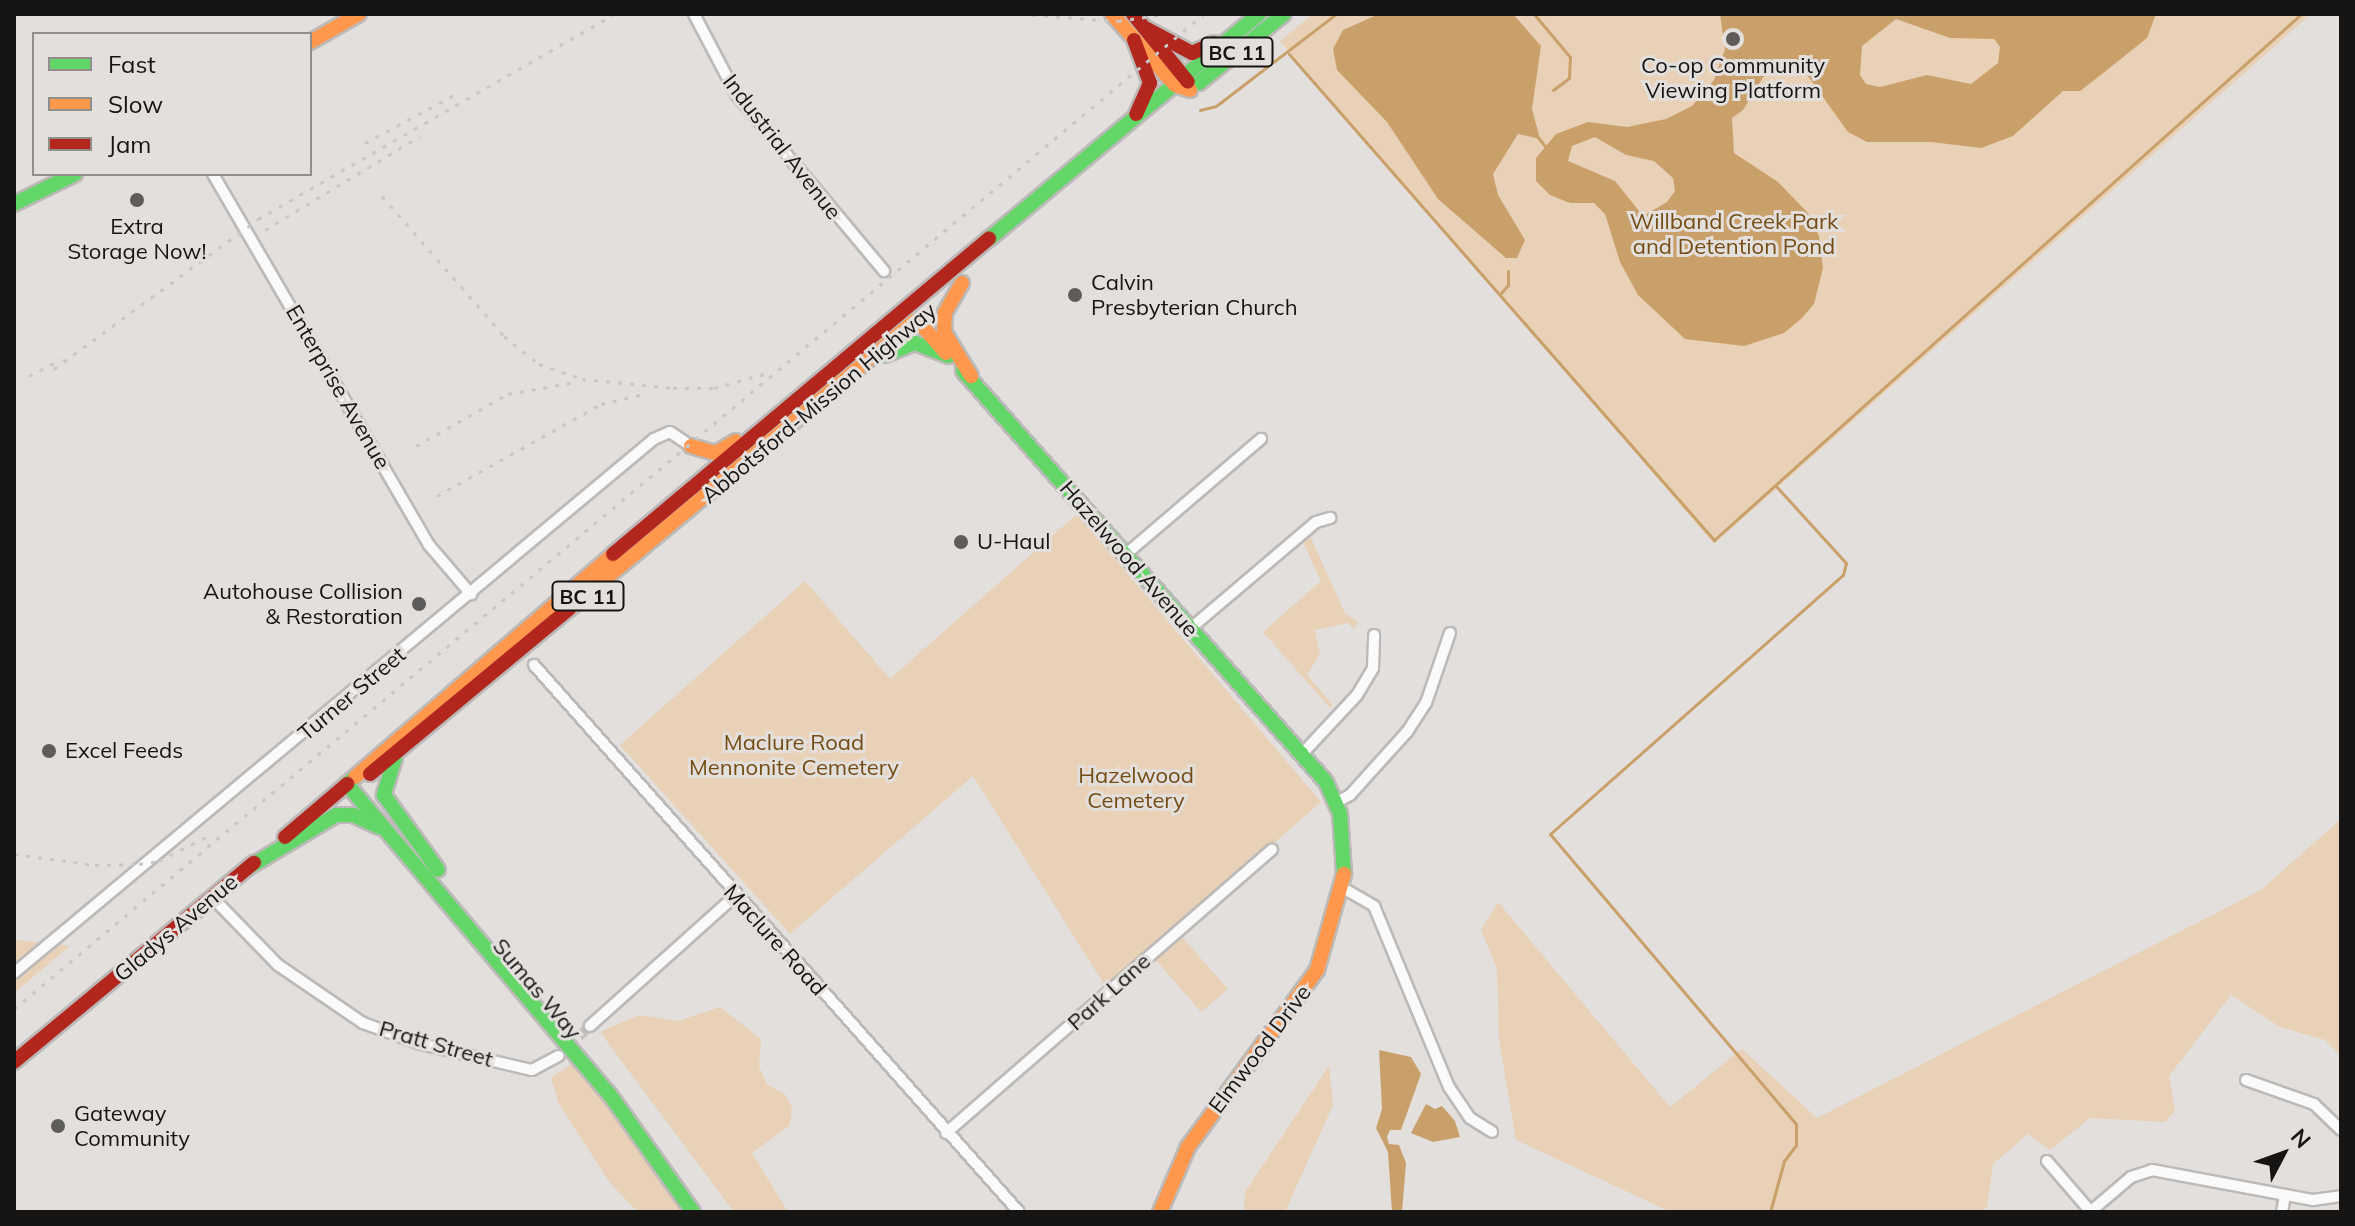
<!DOCTYPE html>
<style>
body{margin:0}
#map{position:relative;width:2355px;height:1226px;overflow:hidden;background:#e2dfdd;font-family:Mulish,sans-serif}
div>[style]{position:absolute}
[style*='--x']{left:calc(var(--x)*1px);top:calc(var(--y)*1px);width:calc(var(--w)*1px);rotate:calc(var(--a)*1deg)}
.green>*{inset:0;background:#e8d1b6}
.water>*{inset:0;background:#caa06a}
.stream>*{height:3px;margin:-1.5px;padding:0 1.5px;transform-origin:1.5px;border-radius:1.5px;background:#caa06a}
.street-tunnel>*{height:10px;margin-top:-5px;transform-origin:0;background:repeating-linear-gradient(90deg,#c3c1bf 0 10px,transparent 0 15px)}
.roads{filter:drop-shadow(2px 0 #bcbab8) drop-shadow(-2px 0 #bcbab8) drop-shadow(0 2px #bcbab8) drop-shadow(0 -2px #bcbab8)}
.street>*{height:10px;margin:-5px;padding:0 5px;transform-origin:5px;border-radius:5px;background:#fbfafa}
.fast>*{height:14px;margin:-7px;padding:0 7px;transform-origin:7px;border-radius:7px;background:#63d668}
.slow>*{height:14px;margin:-7px;padding:0 7px;transform-origin:7px;border-radius:7px;background:#ff974d}
.jam>*{height:14px;margin:-7px;padding:0 7px;transform-origin:7px;border-radius:7px;background:#b3261e}
.rail>*{height:3px;margin-top:-1.5px;transform-origin:0;background:repeating-linear-gradient(90deg,#c8c8c8 0 4px,transparent 0 12px)}
.dots>*{width:22px;height:22px;translate:-50% -50%;box-sizing:border-box;border:4px solid #e3dfdc;border-radius:50%}
span{translate:-50% -50%;white-space:nowrap;text-align:center;line-height:1.15;-webkit-text-stroke:6px #e3dfdc;paint-order:stroke}
.shield-label span{padding:2px 6px;background:#e3dfdc;border:2px solid;border-radius:6px;-webkit-text-stroke-width:0}
.shield-label{font-size:20px;color:#161513;font-weight:700}
.poi-label{font-size:22px;color:#161513}
.left{translate:0 -50%;text-align:left}
.right{translate:-100% -50%;text-align:right}
.street-label{font-size:22px;color:#161513}
.park-label{font-size:22px;color:#754c13}
.frame{position:absolute;inset:0;border:16px solid #161513;pointer-events:none}
.legend{position:absolute;left:32px;top:32px;width:280px;height:144px;box-sizing:border-box;background:#e3dfdc;border:2px solid #918e8c;margin:0;padding:10px 14px;list-style:none;font-size:24px;color:#161513}
.legend li{display:flex;align-items:center;gap:16px;height:40px}
.legend b{width:40px;border:2px solid #918e8c}
.north{position:absolute;left:2243px;top:1114px;width:80px;height:80px;-webkit-text-stroke:6px #e3dfdc;paint-order:stroke;rotate:49deg;font-size:22px;font-weight:700;line-height:32px;text-align:center;color:#161513}
.north::after{content:'';display:block;margin:auto;width:28px;height:36px;background:#161513;clip-path:polygon(50% 0,100% 100%,50% 72%,0 100%)}
</style>
<div id="map">
<div class="green">
<i style="clip-path:polygon(1313px 14px,2311px 14px,1714px 544px,1280px 41px)"></i>
<i style="clip-path:polygon(1077px 514px,1321px 802px,1107px 989px,973px 776px,790px 934px,620px 745px,805px 581px,890px 679px)"></i>
<i style="clip-path:polygon(1310px 536px,1345px 613px,1358px 622px,1354px 629px,1348px 623px,1315px 630px,1320px 654px,1307px 675px,1333px 705px,1330px 708px,1263px 632px,1321px 581px,1303px 542px)"></i>
<i style="clip-path:polygon(2341px 819px,2341px 1056px,2325px 1040px,2280px 1027px,2231px 995px,2169px 1076px,2175px 1111px,2165px 1122px,2090px 1118px,2050px 1150px,2028px 1134px,1993px 1164px,1987px 1207px,1982px 1212px,1671px 1212px,1516px 1140px,1499px 1040px,1497px 969px,1481px 930px,1498px 902px,1670px 1107px,1742px 1049px,1817px 1118px,2261px 890px)"></i>
<i style="clip-path:polygon(1181px 936px,1228px 989px,1201px 1012px,1155px 959px)"></i>
<i style="clip-path:polygon(14px 938px,16px 940px,70px 946px,14px 993px)"></i>
<i style="clip-path:polygon(720px 1007px,761px 1039px,759px 1066px,767px 1085px,784px 1093px,792px 1107px,790px 1125px,752px 1153px,788px 1212px,734px 1212px,600px 1032px,639px 1015px,678px 1021px)"></i>
<i style="clip-path:polygon(573px 1063px,633px 1138px,684px 1212px,638px 1212px,610px 1183px,559px 1104px,551px 1078px)"></i>
<i style="clip-path:polygon(1329px 1066px,1333px 1105px,1285px 1212px,1244px 1212px,1245px 1192px)"></i>
</div>
<div class="water">
<i style="clip-path:polygon(1379px 14px,1513px 14px,1541px 46px,1532px 109px,1540px 139px,1518px 134px,1493px 174px,1498px 195px,1525px 240px,1517px 258px,1506px 258px,1438px 199px,1387px 122px,1337px 70px,1333px 49px,1343px 30px)"></i>
<i style="clip-path:polygon(evenodd,1720px 14px,2156px 14px,2147px 38px,2102px 74px,2080px 91px,2063px 91px,2013px 136px,1981px 148px,1931px 142px,1867px 142px,1848px 132px,1800px 65px,1777px 67px,1764px 76px,1743px 110px,1732px 118px,1734px 153px,1778px 182px,1807px 212px,1819px 236px,1823px 268px,1814px 304px,1802px 318px,1784px 333px,1744px 346px,1685px 339px,1638px 295px,1620px 262px,1605px 214px,1594px 203px,1570px 203px,1550px 195px,1536px 181px,1536px 158px,1556px 134px,1588px 122px,1627px 127px,1666px 119px,1692px 106px,1714px 80px,1725px 49px,1720px 14px,1896px 19px,1950px 38px,1994px 39px,2000px 47px,1998px 63px,1971px 84px,1927px 75px,1880px 87px,1866px 84px,1860px 75px,1862px 46px,1896px 19px,1720px 14px,1595px 137px,1626px 155px,1654px 161px,1673px 178px,1675px 191px,1667px 202px,1643px 216px,1615px 181px,1568px 161px,1572px 146px,1595px 137px)"></i>
<i style="clip-path:polygon(1379px 1050px,1411px 1057px,1421px 1074px,1401px 1130px,1390px 1130px,1387px 1137px,1389px 1144px,1399px 1145px,1406px 1163px,1402px 1212px,1392px 1212px,1388px 1152px,1376px 1128px,1382px 1109px)"></i>
<i style="clip-path:polygon(1426px 1104px,1435px 1109px,1442px 1106px,1455px 1121px,1460px 1137px,1433px 1142px,1411px 1133px)"></i>
</div>
<div class="stream">
<i style="--x:1534;--y:14;--w:56;--a:50.1"></i>
<i style="--x:1570;--y:57;--w:21;--a:93"></i>
<i style="--x:1569;--y:78;--w:20;--a:143"></i>
<i style="--x:1289;--y:54;--w:646;--a:48.83"></i>
<i style="--x:1714;--y:540;--w:788;--a:-41.86"></i>
<i style="--x:1200;--y:110;--w:16;--a:-14"></i>
<i style="--x:1216;--y:106;--w:151;--a:-37.5"></i>
<i style="--x:1537;--y:136;--w:16;--a:52"></i>
<i style="--x:1500;--y:294;--w:12;--a:-48"></i>
<i style="--x:1508;--y:285;--w:14;--a:-90"></i>
<i style="--x:1770;--y:1212;--w:53;--a:-74.6"></i>
<i style="--x:1784;--y:1161;--w:20;--a:-53"></i>
<i style="--x:1796;--y:1145;--w:21;--a:-90"></i>
<i style="--x:1796;--y:1124;--w:380;--a:-130.3"></i>
<i style="--x:1550;--y:834;--w:391;--a:-41.5"></i>
<i style="--x:1843;--y:575;--w:12;--a:-76"></i>
<i style="--x:1846;--y:563;--w:104;--a:-132.3"></i>
</div>
<div class="street-tunnel">
<i style="--x:568;--y:1046;--w:30;--a:-42"></i>
</div>
<div class="roads">
<div class="street">
<i style="--x:694;--y:14;--w:90;--a:62.3"></i>
<i style="--x:736;--y:94;--w:231;--a:50.1"></i>
<i style="--x:213;--y:174;--w:429;--a:59.8"></i>
<i style="--x:429;--y:545;--w:65;--a:49.4"></i>
<i style="--x:1125;--y:555;--w:179;--a:-40.5"></i>
<i style="--x:1191;--y:628;--w:164;--a:-40.3"></i>
<i style="--x:1316;--y:522;--w:15;--a:-16"></i>
<i style="--x:534;--y:665;--w:731;--a:48.44"></i>
<i style="--x:1302;--y:754;--w:81;--a:-47"></i>
<i style="--x:1357;--y:695;--w:31;--a:-59"></i>
<i style="--x:1373;--y:668;--w:33;--a:-88"></i>
<i style="--x:1337;--y:802;--w:15;--a:-28"></i>
<i style="--x:1350;--y:795;--w:85;--a:-47.9"></i>
<i style="--x:1407;--y:732;--w:35;--a:-57"></i>
<i style="--x:1426;--y:703;--w:74;--a:-71.1"></i>
<i style="--x:1343;--y:888;--w:36;--a:30"></i>
<i style="--x:1374;--y:906;--w:196;--a:67.5"></i>
<i style="--x:1449;--y:1087;--w:37;--a:56"></i>
<i style="--x:1470;--y:1118;--w:26;--a:32"></i>
<i style="--x:212;--y:897;--w:95;--a:45.9"></i>
<i style="--x:278;--y:965;--w:103;--a:34.3"></i>
<i style="--x:363;--y:1023;--w:62;--a:19.9"></i>
<i style="--x:421;--y:1044;--w:114;--a:13.2"></i>
<i style="--x:532;--y:1070;--w:30;--a:-28"></i>
<i style="--x:14;--y:973;--w:834;--a:-39.84"></i>
<i style="--x:654;--y:439;--w:17;--a:-24"></i>
<i style="--x:670;--y:432;--w:25;--a:34"></i>
<i style="--x:590;--y:1026;--w:195;--a:-41.9"></i>
<i style="--x:2246;--y:1080;--w:72;--a:19.4"></i>
<i style="--x:2314;--y:1104;--w:37;--a:44"></i>
<i style="--x:946;--y:1133;--w:432;--a:-41"></i>
<i style="--x:2047;--y:1161;--w:67;--a:49.2"></i>
<i style="--x:2090;--y:1212;--w:54;--a:-40.5"></i>
<i style="--x:2131;--y:1177;--w:22;--a:-18"></i>
<i style="--x:2152;--y:1170;--w:164;--a:10.6"></i>
<i style="--x:2313;--y:1200;--w:28;--a:-8"></i>
<i style="--x:2282;--y:1212;--w:17;--a:-80"></i>
</div>
<div class="fast">
<i style="--x:1199;--y:83;--w:109;--a:-39.1"></i>
<i style="--x:14;--y:204;--w:68;--a:-26.2"></i>
<i style="--x:989;--y:239;--w:351;--a:-39.8"></i>
<i style="--x:885;--y:355;--w:32;--a:-22"></i>
<i style="--x:915;--y:343;--w:36;--a:21"></i>
<i style="--x:963;--y:371;--w:548;--a:48.55"></i>
<i style="--x:1326;--y:782;--w:34;--a:66"></i>
<i style="--x:1340;--y:813;--w:61;--a:86.2"></i>
<i style="--x:395;--y:758;--w:39;--a:107"></i>
<i style="--x:384;--y:795;--w:92;--a:54.2"></i>
<i style="--x:355;--y:777;--w:11;--a:139"></i>
<i style="--x:347;--y:784;--w:407;--a:49.8"></i>
<i style="--x:610;--y:1095;--w:143;--a:54.6"></i>
<i style="--x:249;--y:867;--w:101;--a:-30.9"></i>
<i style="--x:336;--y:815;--w:17;--a:0"></i>
<i style="--x:353;--y:815;--w:29;--a:25"></i>
</div>
<div class="slow">
<i style="--x:1112;--y:14;--w:95;--a:48.4"></i>
<i style="--x:1175;--y:85;--w:16;--a:18"></i>
<i style="--x:310;--y:42;--w:56;--a:-29.7"></i>
<i style="--x:962;--y:283;--w:34;--a:120"></i>
<i style="--x:945;--y:313;--w:19;--a:93"></i>
<i style="--x:944;--y:332;--w:52;--a:58.5"></i>
<i style="--x:917;--y:320;--w:44;--a:48.7"></i>
<i style="--x:691;--y:446;--w:26;--a:16"></i>
<i style="--x:716;--y:453;--w:23;--a:-31"></i>
<i style="--x:569;--y:609;--w:449;--a:-39.8"></i>
<i style="--x:355;--y:777;--w:341;--a:-40.8"></i>
<i style="--x:1160;--y:1212;--w:71;--a:-66.7"></i>
<i style="--x:1188;--y:1147;--w:219;--a:-53.9"></i>
<i style="--x:1317;--y:970;--w:100;--a:-74.3"></i>
</div>
<div class="jam">
<i style="--x:1133;--y:14;--w:87;--a:51"></i>
<i style="--x:1147;--y:29;--w:51;--a:28.1"></i>
<i style="--x:1192;--y:53;--w:24;--a:-24"></i>
<i style="--x:1134;--y:40;--w:46;--a:69.6"></i>
<i style="--x:1150;--y:83;--w:34;--a:114"></i>
<i style="--x:613;--y:554;--w:491;--a:-40"></i>
<i style="--x:370;--y:774;--w:259;--a:-39.7"></i>
<i style="--x:285;--y:837;--w:82;--a:-40.5"></i>
<i style="--x:14;--y:1062;--w:312;--a:-39.7"></i>
</div>
</div>
<div class="rail">
<i style="--x:1020;--y:14;--w:98;--a:4.1"></i>
<i style="--x:1118;--y:21;--w:48;--a:-8.5"></i>
<i style="--x:365;--y:143;--w:103;--a:-28.3"></i>
<i style="--x:382;--y:196;--w:186;--a:48.9"></i>
<i style="--x:504;--y:336;--w:45;--a:38.7"></i>
<i style="--x:539;--y:364;--w:46;--a:19.2"></i>
<i style="--x:582;--y:379;--w:91;--a:5.6"></i>
<i style="--x:673;--y:388;--w:41;--a:0"></i>
<i style="--x:714;--y:388;--w:52;--a:-15.6"></i>
<i style="--x:265;--y:230;--w:181;--a:-31.2"></i>
<i style="--x:54;--y:369;--w:253;--a:-36.3"></i>
<i style="--x:258;--y:219;--w:411;--a:-29.9"></i>
<i style="--x:29;--y:376;--w:37;--a:-27"></i>
<i style="--x:416;--y:446;--w:106;--a:-29.5"></i>
<i style="--x:508;--y:394;--w:69;--a:-10"></i>
<i style="--x:437;--y:496;--w:188;--a:-29.3"></i>
<i style="--x:601;--y:404;--w:48;--a:-13.2"></i>
<i style="--x:14;--y:854;--w:82;--a:7.7"></i>
<i style="--x:95;--y:865;--w:44;--a:-1.3"></i>
<i style="--x:139;--y:864;--w:20;--a:-9"></i>
<i style="--x:159;--y:861;--w:55;--a:-27"></i>
<i style="--x:14;--y:1009;--w:1551;--a:-39.9"></i>
</div>
<div class="dots">
<i style="left:1733px;top:39px;background:#5d5c5a"></i>
<i style="left:137px;top:200px;background:#5d5c5a"></i>
<i style="left:1075px;top:295px;background:#5d5c5a"></i>
<i style="left:961px;top:542px;background:#5d5c5a"></i>
<i style="left:419px;top:604px;background:#5d5c5a"></i>
<i style="left:49px;top:751px;background:#5d5c5a"></i>
<i style="left:58px;top:1126px;background:#5d5c5a"></i>
</div>
<div class="shield-label">
<span style="left:1237px;top:52px">BC 11</span>
<span style="left:588px;top:596px">BC 11</span>
</div>
<div class="poi-label">
<span style="left:1733px;top:78px">Co-op Community<br>Viewing Platform</span>
<span style="left:137px;top:239px">Extra<br>Storage Now!</span>
<span class="left" style="left:1091px;top:295px">Calvin<br>Presbyterian Church</span>
<span class="left" style="left:977px;top:542px">U-Haul</span>
<span class="right" style="left:403px;top:604px">Autohouse Collision<br>&amp; Restoration</span>
<span class="left" style="left:65px;top:751px">Excel Feeds</span>
<span class="left" style="left:74px;top:1126px">Gateway<br>Community</span>
</div>
<div class="street-label">
<span style="left:782px;top:147px;rotate:52deg">Industrial Avenue</span>
<span style="left:338px;top:387px;rotate:60deg">Enterprise Avenue</span>
<span style="left:819px;top:403px;rotate:-40deg">Abbotsford-Mission Highway</span>
<span style="left:1129px;top:559px;rotate:49deg">Hazelwood Avenue</span>
<span style="left:352px;top:694px;rotate:-40deg">Turner Street</span>
<span style="left:176px;top:928px;rotate:-40deg">Gladys Avenue</span>
<span style="left:775px;top:940px;rotate:48deg">Maclure Road</span>
<span style="left:537px;top:989px;rotate:50deg">Sumas Way</span>
<span style="left:1109px;top:992px;rotate:-42deg">Park Lane</span>
<span style="left:436px;top:1044px;rotate:16deg">Pratt Street</span>
<span style="left:1260px;top:1049px;rotate:-53deg">Elmwood Drive</span>
</div>
<div class="park-label">
<span style="left:1734px;top:234px">Willband Creek Park<br>and Detention Pond</span>
<span style="left:794px;top:755px">Maclure Road<br>Mennonite Cemetery</span>
<span style="left:1136px;top:788px">Hazelwood<br>Cemetery</span>
</div>
<div class="frame"></div>
<ul class="legend">
<li><b style="height:10px;background:#63d668"></b>Fast</li>
<li><b style="height:10px;background:#ff974d"></b>Slow</li>
<li><b style="height:10px;background:#b3261e"></b>Jam</li>
</ul>
<div class="north">N</div>
</div>
